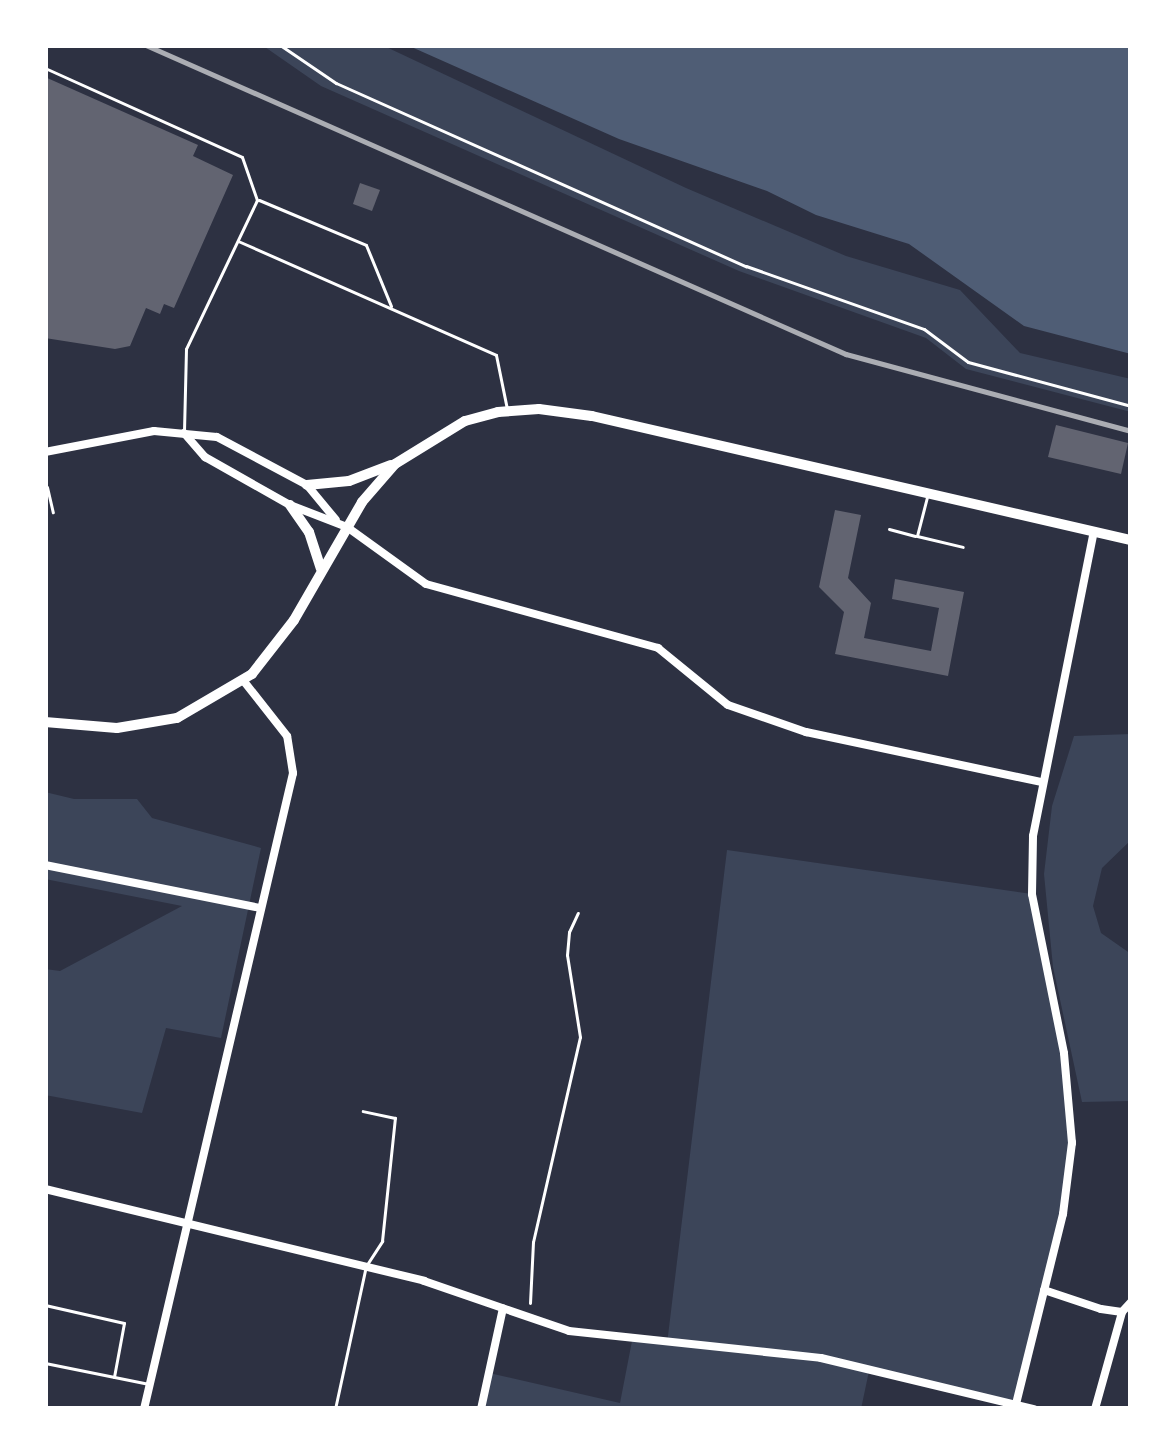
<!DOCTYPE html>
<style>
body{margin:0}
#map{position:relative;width:1176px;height:1454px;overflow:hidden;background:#2d3142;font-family:"Titillium Web",sans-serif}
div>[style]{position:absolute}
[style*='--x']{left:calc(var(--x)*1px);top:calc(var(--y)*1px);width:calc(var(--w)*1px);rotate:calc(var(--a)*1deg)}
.green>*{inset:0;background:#3c4559}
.water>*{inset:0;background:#4f5d75}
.building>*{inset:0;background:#626471}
.path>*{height:3px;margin:-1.5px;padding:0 1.5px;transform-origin:1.5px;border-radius:1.5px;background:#fff}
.service>*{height:3px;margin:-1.5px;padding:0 1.5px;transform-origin:1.5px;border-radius:1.5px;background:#fff}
.minor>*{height:8px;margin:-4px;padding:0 4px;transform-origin:4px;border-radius:4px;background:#fff}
.secondary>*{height:10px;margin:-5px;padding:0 5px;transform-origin:5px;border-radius:5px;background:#fff}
.rail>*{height:4.5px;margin:-2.25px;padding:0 2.25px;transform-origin:2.25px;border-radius:2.25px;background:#abadb3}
span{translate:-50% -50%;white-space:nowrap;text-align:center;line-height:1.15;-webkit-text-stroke:12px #fff;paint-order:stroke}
.frame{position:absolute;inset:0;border:48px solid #fff;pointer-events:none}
</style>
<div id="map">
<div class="green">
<i style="clip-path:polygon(262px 45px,382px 45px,686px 188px,846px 256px,960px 290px,1020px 353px,1131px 379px,1131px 412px,966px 369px,926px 338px,739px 271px,321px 86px)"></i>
<i style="clip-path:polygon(1131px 734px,1131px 840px,1102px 868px,1093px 906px,1101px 933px,1131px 954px,1131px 1101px,1082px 1102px,1053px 967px,1044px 874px,1052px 806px,1074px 736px)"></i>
<i style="clip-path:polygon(45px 792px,74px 799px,137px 799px,152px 818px,261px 848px,221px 1038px,166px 1028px,142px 1113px,45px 1095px,45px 969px,60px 971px,182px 906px,45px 879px)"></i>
<i style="clip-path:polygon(727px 850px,1032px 894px,1064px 1053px,1072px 1143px,1063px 1214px,1016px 1405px,869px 1371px,861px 1409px,481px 1409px,489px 1373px,620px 1403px,632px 1341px,667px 1344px)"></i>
</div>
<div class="water">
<i style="clip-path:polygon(407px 45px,1131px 45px,1131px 354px,1024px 326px,909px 244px,816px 215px,767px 191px,619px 139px)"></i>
</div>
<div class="building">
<i style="clip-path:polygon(45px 77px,198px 145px,193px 156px,233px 175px,174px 308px,164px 304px,160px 314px,146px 308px,130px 346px,115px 349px,45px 338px)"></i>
<i style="clip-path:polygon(360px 183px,380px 190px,372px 211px,353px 204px)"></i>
<i style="clip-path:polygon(1056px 425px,1128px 443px,1121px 474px,1048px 457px)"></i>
<i style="clip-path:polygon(835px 510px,861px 515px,848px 578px,871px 603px,864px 638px,931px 651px,939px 608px,892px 599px,895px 579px,964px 592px,948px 676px,835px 654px,844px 612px,819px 587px)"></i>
</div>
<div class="path">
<i style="--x:280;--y:45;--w:68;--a:34.2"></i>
<i style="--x:336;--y:83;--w:449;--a:24.1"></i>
<i style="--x:746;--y:266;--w:189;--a:19.5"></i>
<i style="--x:924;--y:329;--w:55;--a:36.9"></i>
<i style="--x:968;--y:362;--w:169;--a:15.1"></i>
<i style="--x:47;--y:487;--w:26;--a:77"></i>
<i style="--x:530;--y:1303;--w:61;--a:-87.2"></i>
<i style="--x:533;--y:1242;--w:210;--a:-77.1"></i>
<i style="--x:580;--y:1037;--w:83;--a:-99"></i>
<i style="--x:567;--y:955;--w:23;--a:-85"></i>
<i style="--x:569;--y:932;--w:21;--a:-65"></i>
</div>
<div class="service">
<i style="--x:45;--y:68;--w:216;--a:24.3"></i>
<i style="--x:242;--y:157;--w:46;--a:70.8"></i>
<i style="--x:257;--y:200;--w:165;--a:115.5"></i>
<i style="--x:186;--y:349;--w:81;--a:91.4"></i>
<i style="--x:259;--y:200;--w:116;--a:22.8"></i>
<i style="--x:366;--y:245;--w:66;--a:67.7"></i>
<i style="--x:238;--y:241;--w:282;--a:23.8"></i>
<i style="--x:496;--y:355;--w:55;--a:78.5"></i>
<i style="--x:927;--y:497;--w:40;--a:104.4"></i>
<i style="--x:917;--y:536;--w:47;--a:13.4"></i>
<i style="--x:889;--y:529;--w:27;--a:15"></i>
<i style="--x:45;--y:1305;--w:81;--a:12.8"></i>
<i style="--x:124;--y:1323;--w:55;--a:100.5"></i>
<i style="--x:45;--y:1363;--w:106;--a:11.4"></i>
<i style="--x:335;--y:1409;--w:146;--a:-77.8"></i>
<i style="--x:366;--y:1266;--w:30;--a:-57"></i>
<i style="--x:382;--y:1241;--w:124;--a:-84"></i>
<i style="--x:395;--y:1118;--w:33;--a:-168"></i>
</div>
<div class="minor">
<i style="--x:184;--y:433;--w:32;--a:49"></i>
<i style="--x:205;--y:457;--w:98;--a:29.5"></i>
<i style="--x:290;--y:505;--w:61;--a:21.1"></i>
<i style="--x:347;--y:527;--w:97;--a:35.8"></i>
<i style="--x:426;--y:584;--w:241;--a:15.4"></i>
<i style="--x:658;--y:648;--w:90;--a:39.2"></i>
<i style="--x:728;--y:705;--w:83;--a:19.1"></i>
<i style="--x:806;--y:732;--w:240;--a:12"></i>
<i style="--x:45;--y:452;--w:111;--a:-10.9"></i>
<i style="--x:154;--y:431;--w:63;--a:5.4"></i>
<i style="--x:217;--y:437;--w:102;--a:28.1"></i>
<i style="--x:307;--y:485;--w:45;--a:50.4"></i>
<i style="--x:45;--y:865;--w:220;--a:11.3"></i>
<i style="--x:45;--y:1189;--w:390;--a:13.6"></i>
<i style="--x:424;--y:1281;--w:153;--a:19"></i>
<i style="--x:569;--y:1331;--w:253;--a:6.1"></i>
<i style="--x:821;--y:1358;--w:219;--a:13.5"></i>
<i style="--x:1044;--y:1290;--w:60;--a:18.4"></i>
<i style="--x:1101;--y:1309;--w:21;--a:8"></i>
<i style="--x:1122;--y:1312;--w:13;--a:-48"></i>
<i style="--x:1015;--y:1408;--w:200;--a:-76.1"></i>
<i style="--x:1063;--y:1214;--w:72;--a:-82.8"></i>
<i style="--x:1072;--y:1143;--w:90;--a:-95.1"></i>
<i style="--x:1064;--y:1053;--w:162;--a:-101.4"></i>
<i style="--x:1032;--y:894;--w:58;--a:-89"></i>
<i style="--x:1033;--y:836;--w:311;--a:-78.7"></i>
<i style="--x:144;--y:1409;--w:653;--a:-76.81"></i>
<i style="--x:293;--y:773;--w:37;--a:-99"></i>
<i style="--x:287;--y:736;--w:71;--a:-128.2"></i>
<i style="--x:481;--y:1409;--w:103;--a:-77.7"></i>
<i style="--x:1095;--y:1409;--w:101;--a:-74.4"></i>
</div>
<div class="secondary">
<i style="--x:307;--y:485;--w:42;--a:-5.4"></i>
<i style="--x:349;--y:481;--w:45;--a:-20.9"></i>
<i style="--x:290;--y:505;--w:33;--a:55"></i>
<i style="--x:309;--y:532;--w:38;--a:72"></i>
<i style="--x:45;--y:722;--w:72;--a:4.8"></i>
<i style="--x:117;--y:728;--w:61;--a:-9.5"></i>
<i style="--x:177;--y:718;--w:87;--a:-30.4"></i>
<i style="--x:252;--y:674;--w:68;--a:-52.1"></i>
<i style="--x:294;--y:620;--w:136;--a:-60"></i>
<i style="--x:362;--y:502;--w:50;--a:-49"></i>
<i style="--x:395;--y:464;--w:82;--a:-31.6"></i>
<i style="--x:465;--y:421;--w:34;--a:-15"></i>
<i style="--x:498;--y:412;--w:41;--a:-4.2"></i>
<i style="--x:539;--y:409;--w:53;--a:7.5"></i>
<i style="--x:592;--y:416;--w:553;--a:12.96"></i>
</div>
<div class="rail">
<i style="--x:146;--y:45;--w:765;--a:23.82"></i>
<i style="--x:846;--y:354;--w:295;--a:15.1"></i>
</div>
<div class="frame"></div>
</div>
